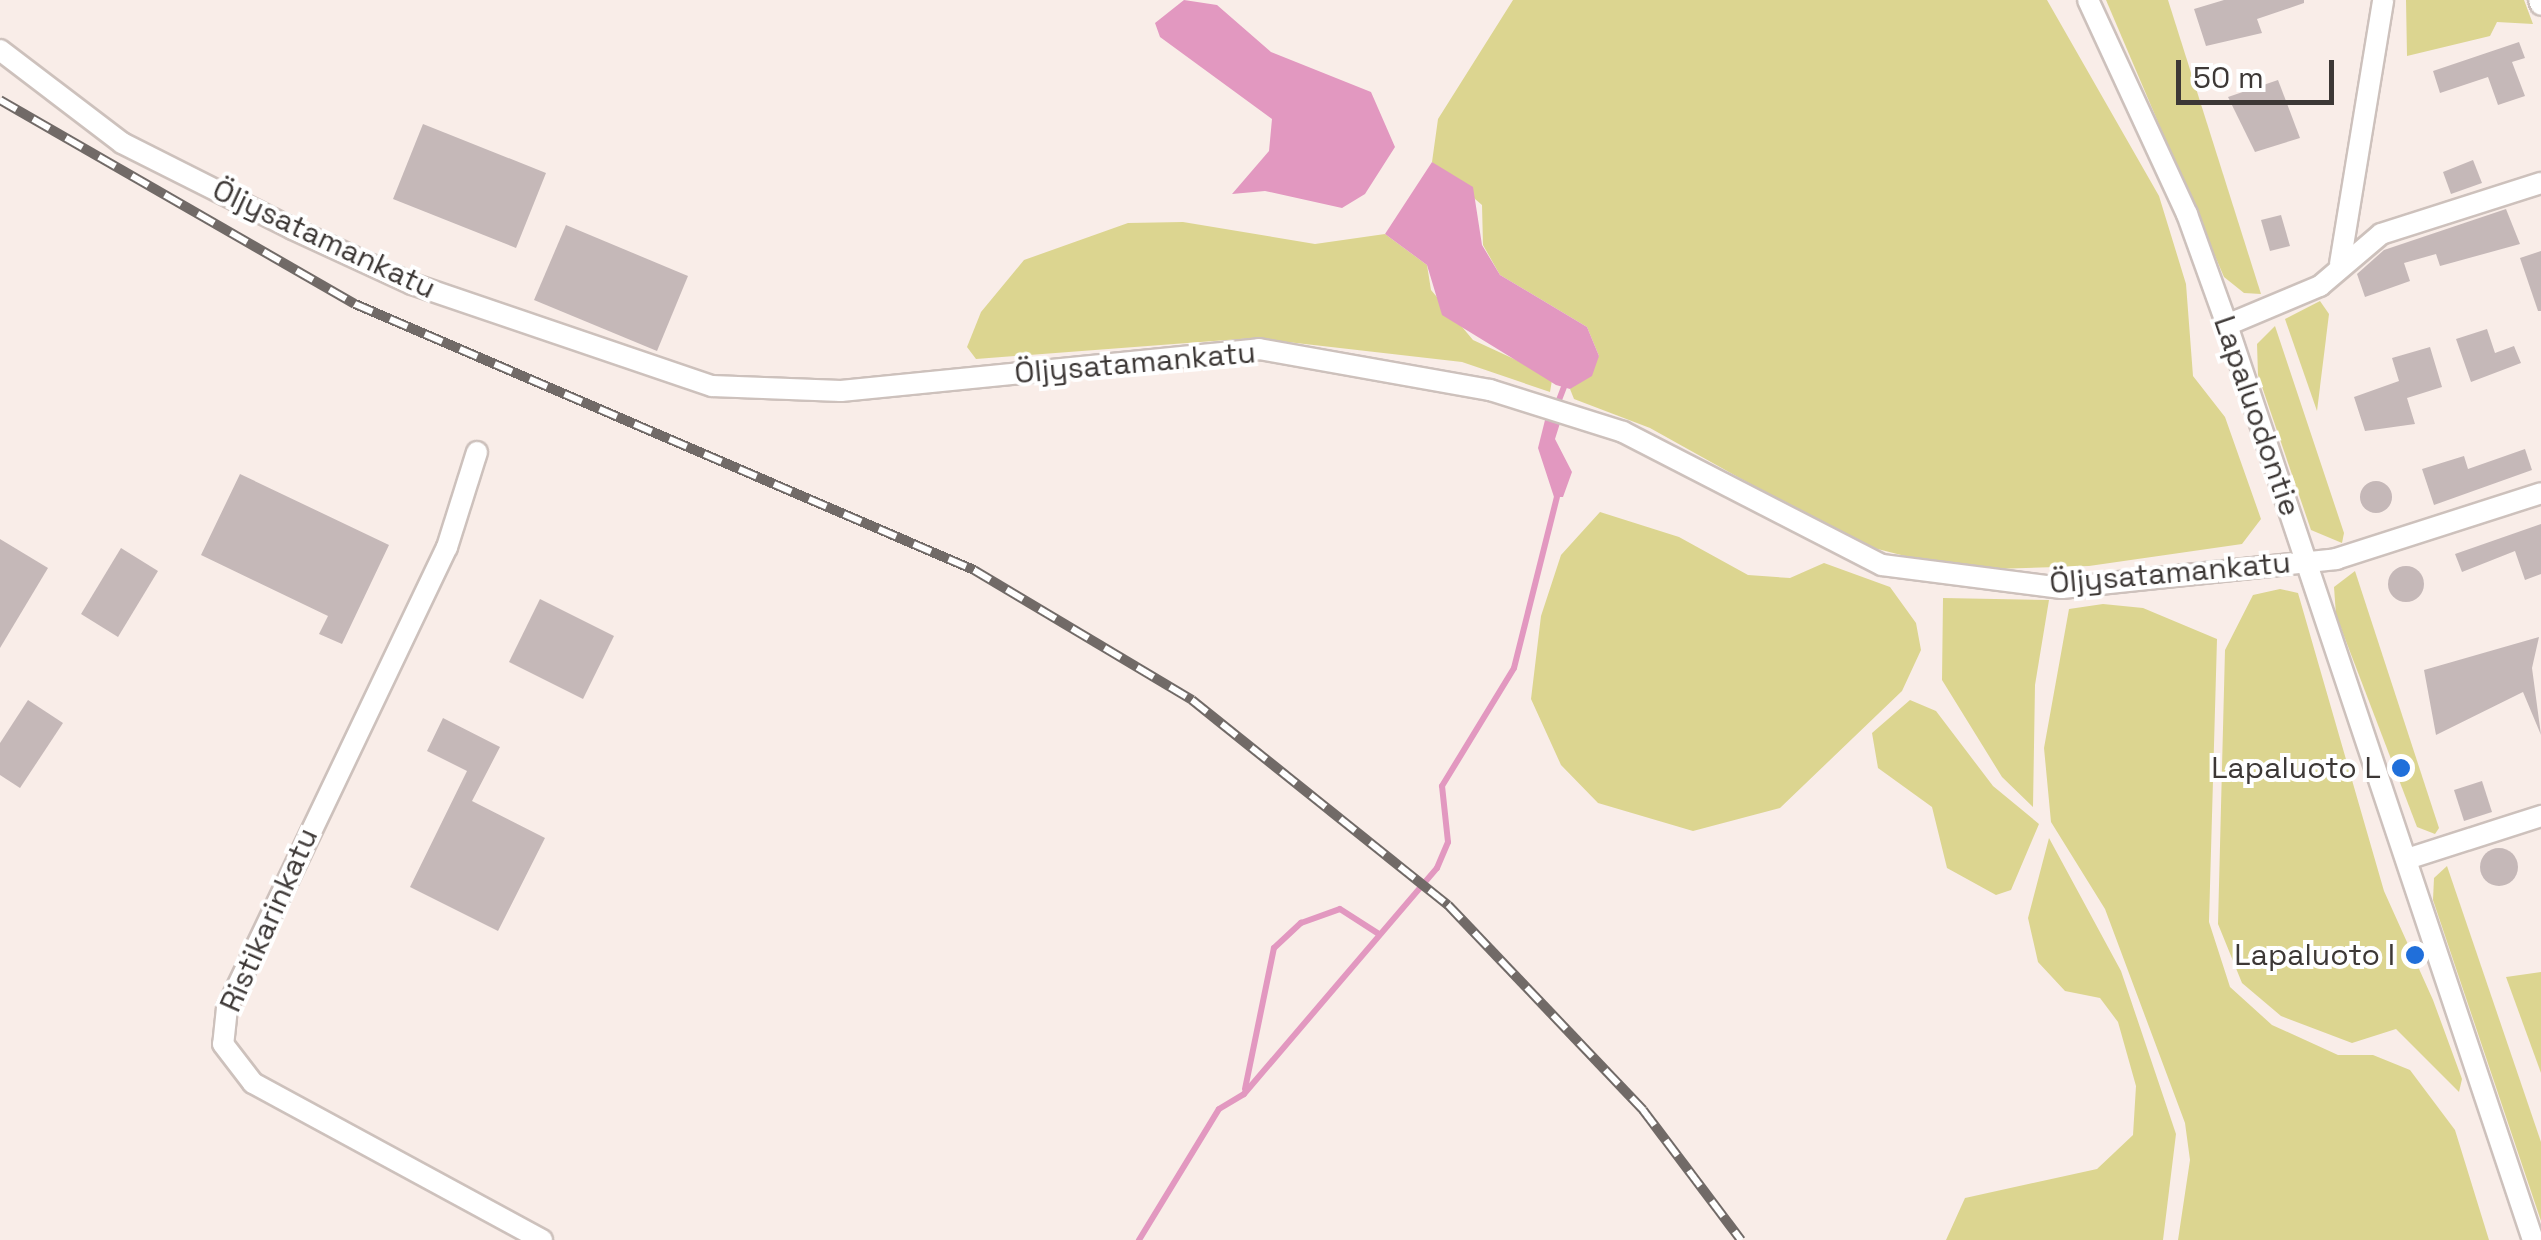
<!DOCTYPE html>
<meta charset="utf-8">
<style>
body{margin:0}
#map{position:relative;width:2541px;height:1240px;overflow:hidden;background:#f9ede8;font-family:"Space Grotesk",sans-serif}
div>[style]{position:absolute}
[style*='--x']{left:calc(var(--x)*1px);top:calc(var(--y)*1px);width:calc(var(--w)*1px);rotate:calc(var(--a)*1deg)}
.green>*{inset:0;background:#dcd590}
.water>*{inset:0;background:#e298c0}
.stream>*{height:6px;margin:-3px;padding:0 3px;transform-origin:3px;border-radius:3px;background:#e298c0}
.building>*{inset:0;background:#c5b8b8}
.round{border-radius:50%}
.roads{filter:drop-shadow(2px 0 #cdc1bc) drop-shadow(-2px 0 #cdc1bc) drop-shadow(0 2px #cdc1bc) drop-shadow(0 -2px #cdc1bc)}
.street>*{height:20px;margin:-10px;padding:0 10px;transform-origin:10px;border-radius:10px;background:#fff}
.rail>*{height:10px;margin-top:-5px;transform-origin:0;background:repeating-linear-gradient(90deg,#fff 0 19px,#716a67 0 38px);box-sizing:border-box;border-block:2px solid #716a67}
.dots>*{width:28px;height:28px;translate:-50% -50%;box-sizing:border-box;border:5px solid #fff;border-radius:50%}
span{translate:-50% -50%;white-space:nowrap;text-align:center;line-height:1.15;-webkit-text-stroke:8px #fff;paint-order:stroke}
.street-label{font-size:30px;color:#3d3836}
.poi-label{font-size:30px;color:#3d3836}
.right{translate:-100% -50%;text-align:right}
.scale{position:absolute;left:2176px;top:60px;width:158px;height:45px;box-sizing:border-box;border:5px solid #3d3836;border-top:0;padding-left:12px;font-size:30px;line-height:35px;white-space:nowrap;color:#3d3836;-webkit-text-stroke:8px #fff;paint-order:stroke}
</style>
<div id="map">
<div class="green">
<i style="clip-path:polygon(1513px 0,2047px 0,2159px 196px,2186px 284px,2193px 376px,2225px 417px,2261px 519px,2242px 544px,2089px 566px,1960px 570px,1858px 544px,1650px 428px,1574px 399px,1570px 389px,1599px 356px,1587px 327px,1500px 275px,1483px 245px,1482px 205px,1432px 162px,1438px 119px)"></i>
<i style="clip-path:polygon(2106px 0,2168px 0,2261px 294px,2244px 293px,2224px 277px)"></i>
<i style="clip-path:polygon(2406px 0,2524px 0,2533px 24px,2497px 22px,2490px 36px,2407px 56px)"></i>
<i style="clip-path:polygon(1183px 222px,1315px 244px,1385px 234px,1427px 265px,1431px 290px,1473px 340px,1542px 372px,1552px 380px,1550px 392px,1462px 362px,1253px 338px,976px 359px,967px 347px,981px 312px,1024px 260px,1128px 223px)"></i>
<i style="clip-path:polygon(2320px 301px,2329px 314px,2317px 411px,2285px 319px)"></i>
<i style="clip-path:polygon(2275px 326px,2344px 533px,2342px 543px,2311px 530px,2258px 375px,2257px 344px)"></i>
<i style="clip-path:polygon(1600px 512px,1679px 537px,1748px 575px,1790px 578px,1824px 563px,1890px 587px,1916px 623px,1921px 650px,1902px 691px,1780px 808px,1693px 831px,1598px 803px,1561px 765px,1531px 699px,1541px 616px,1561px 555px)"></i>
<i style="clip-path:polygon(2355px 571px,2439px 828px,2435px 834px,2417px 827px,2336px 615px,2334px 587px)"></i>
<i style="clip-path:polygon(2280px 589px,2298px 593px,2384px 891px,2433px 1000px,2462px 1079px,2459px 1092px,2396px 1029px,2352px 1043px,2281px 1016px,2242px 983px,2218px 924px,2225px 650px,2253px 595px)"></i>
<i style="clip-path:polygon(1943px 598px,2049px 600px,2035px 685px,2033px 807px,2002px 777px,1942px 680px)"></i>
<i style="clip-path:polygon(2103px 604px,2143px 608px,2217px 639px,2209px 922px,2230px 987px,2272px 1025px,2338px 1055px,2373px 1055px,2410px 1070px,2455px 1130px,2489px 1240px,2178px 1240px,2190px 1160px,2185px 1123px,2105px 909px,2051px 822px,2044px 748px,2069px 609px)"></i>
<i style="clip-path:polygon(1910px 700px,1936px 711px,1993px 786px,2039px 824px,2011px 890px,1996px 895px,1947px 868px,1932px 807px,1878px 768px,1872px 733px)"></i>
<i style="clip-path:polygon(2049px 838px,2121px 971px,2176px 1134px,2163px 1240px,1946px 1240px,1965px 1198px,2097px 1169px,2133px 1135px,2136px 1086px,2118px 1022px,2100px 998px,2065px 991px,2038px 962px,2028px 918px)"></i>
<i style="clip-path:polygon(2447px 866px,2541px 1142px,2541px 1221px,2433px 900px,2434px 878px)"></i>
<i style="clip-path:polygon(2541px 972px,2541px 1073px,2506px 977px)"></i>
</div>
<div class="water">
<i style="clip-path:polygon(1184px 0,1217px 5px,1271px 52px,1371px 92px,1395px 147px,1365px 194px,1342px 208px,1265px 191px,1232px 194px,1269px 151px,1272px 119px,1160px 37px,1155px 23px)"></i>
<i style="clip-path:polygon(1432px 162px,1473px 187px,1482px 245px,1500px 275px,1587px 327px,1599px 356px,1592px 376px,1570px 389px,1556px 385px,1442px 315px,1427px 265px,1385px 234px)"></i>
<i style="clip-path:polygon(1546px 416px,1561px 420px,1555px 439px,1572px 472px,1563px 497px,1554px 497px,1538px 448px)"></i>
</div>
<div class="stream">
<i style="--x:1559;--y:400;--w:14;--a:-69"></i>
<i style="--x:1245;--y:1089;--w:144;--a:-78.4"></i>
<i style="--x:1274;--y:948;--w:37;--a:-43"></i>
<i style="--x:1301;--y:923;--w:41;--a:-19.7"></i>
<i style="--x:1340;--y:909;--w:46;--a:32.7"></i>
<i style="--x:1139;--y:1240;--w:153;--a:-58.6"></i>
<i style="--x:1219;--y:1109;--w:29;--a:-31"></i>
<i style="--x:1244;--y:1094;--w:297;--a:-49.5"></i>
<i style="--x:1437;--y:868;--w:28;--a:-67"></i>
<i style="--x:1448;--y:842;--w:56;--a:-96.1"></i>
<i style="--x:1442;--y:786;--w:138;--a:-58.6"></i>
<i style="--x:1514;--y:668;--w:176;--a:-75.9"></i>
</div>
<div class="building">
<i style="clip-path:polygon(2224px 0,2304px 0,2304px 3px,2257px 19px,2262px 33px,2206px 46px,2194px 9px)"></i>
<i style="clip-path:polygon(2519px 42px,2525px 58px,2512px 62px,2525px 96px,2498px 105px,2488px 77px,2440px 93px,2433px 71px)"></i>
<i style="clip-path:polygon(2278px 80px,2300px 138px,2255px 152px,2228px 97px)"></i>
<i style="clip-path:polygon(423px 124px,546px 173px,516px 248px,393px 199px)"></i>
<i style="clip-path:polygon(2473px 160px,2482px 183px,2451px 194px,2443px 172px)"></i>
<i style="clip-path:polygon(2506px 209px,2520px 244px,2440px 266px,2436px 254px,2404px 263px,2410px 281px,2365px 297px,2357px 274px,2384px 250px)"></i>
<i style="clip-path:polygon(2281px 215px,2290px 246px,2270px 251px,2261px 220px)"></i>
<i style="clip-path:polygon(566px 225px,688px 276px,657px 351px,534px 300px)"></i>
<i style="clip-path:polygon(2541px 251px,2541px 311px,2538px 311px,2520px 258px)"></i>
<i style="clip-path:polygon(2487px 329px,2495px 353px,2514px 346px,2521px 363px,2471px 382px,2456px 339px)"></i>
<i style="clip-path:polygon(2430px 347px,2442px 387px,2407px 398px,2415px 424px,2365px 431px,2354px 397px,2399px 381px,2392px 358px)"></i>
<i style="clip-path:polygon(2525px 449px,2532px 470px,2434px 505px,2422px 469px,2464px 456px,2468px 469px)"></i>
<i style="clip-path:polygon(240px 474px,389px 545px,342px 644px,319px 634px,328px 616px,201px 555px)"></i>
<i class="round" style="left:2360px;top:481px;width:32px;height:32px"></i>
<i style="clip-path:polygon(2541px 524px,2541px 574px,2525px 580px,2515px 551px,2462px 572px,2455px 554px)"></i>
<i style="clip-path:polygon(0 539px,48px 568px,0 648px)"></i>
<i style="clip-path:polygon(121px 548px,158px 571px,118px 637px,81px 614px)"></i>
<i class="round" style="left:2388px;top:566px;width:36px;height:36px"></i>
<i style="clip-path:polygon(540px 599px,614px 636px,583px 699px,509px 662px)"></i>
<i style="clip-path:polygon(2539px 637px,2532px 668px,2541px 735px,2523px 692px,2436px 735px,2424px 670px)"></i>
<i style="clip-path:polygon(28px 700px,63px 723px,20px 788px,0 775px,0 743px)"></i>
<i style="clip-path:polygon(443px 718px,500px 747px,472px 801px,545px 838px,498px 931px,410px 887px,467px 771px,427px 751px)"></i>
<i style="clip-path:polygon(2482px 781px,2492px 812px,2464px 821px,2454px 790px)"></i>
<i class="round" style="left:2480px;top:848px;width:38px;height:38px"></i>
</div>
<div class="roads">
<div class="street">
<i style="--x:2088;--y:0;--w:236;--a:65.2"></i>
<i style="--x:2187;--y:214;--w:118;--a:70.2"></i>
<i style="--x:2227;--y:325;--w:965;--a:71.51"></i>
<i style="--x:2539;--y:0;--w:5;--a:68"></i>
<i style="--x:0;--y:50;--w:153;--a:37.3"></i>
<i style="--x:122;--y:143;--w:191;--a:26.7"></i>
<i style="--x:293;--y:229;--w:131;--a:24.8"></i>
<i style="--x:412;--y:284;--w:317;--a:18.8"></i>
<i style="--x:712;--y:386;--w:129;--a:2.2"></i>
<i style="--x:841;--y:391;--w:420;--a:-5.7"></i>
<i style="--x:1259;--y:349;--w:235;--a:10.1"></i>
<i style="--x:1490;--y:390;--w:139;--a:17.5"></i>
<i style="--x:1623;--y:432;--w:291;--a:27.2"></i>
<i style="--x:1882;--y:565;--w:181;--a:7.3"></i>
<i style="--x:2062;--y:588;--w:276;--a:-6"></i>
<i style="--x:2336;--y:559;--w:215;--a:-17.8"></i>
<i style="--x:2340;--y:264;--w:267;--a:-80.7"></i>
<i style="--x:2227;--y:325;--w:101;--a:-22.8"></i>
<i style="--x:2320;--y:286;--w:80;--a:-40.4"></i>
<i style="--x:2381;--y:234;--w:168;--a:-17.7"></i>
<i style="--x:477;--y:452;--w:100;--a:107.5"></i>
<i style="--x:447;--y:547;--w:511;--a:115.51"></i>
<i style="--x:227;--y:1008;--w:36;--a:96"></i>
<i style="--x:223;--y:1044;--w:49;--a:52.4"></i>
<i style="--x:253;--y:1083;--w:329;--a:28.5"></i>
<i style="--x:2407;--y:859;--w:141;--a:-17.8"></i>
</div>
</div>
<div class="rail">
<i style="--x:0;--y:100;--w:409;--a:29.9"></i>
<i style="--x:355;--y:304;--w:674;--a:23.25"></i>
<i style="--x:974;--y:570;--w:254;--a:30.8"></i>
<i style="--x:1192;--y:700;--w:328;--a:38.7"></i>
<i style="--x:1448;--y:905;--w:283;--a:46.4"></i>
<i style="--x:1643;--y:1110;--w:163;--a:53"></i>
</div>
<div class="dots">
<i style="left:2401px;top:768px;background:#206fda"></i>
<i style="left:2415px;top:955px;background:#206fda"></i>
</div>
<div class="street-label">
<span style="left:324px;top:239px;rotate:25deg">Öljysatamankatu</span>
<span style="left:1135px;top:363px;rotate:-5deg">Öljysatamankatu</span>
<span style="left:2257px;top:416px;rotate:71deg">Lapaluodontie</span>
<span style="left:2170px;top:573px;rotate:-5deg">Öljysatamankatu</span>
<span style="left:269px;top:920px;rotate:-66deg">Ristikarinkatu</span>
</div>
<div class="poi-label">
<span class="right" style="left:2381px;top:768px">Lapaluoto L</span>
<span class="right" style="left:2395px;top:955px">Lapaluoto I</span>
</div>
<div class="scale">50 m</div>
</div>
